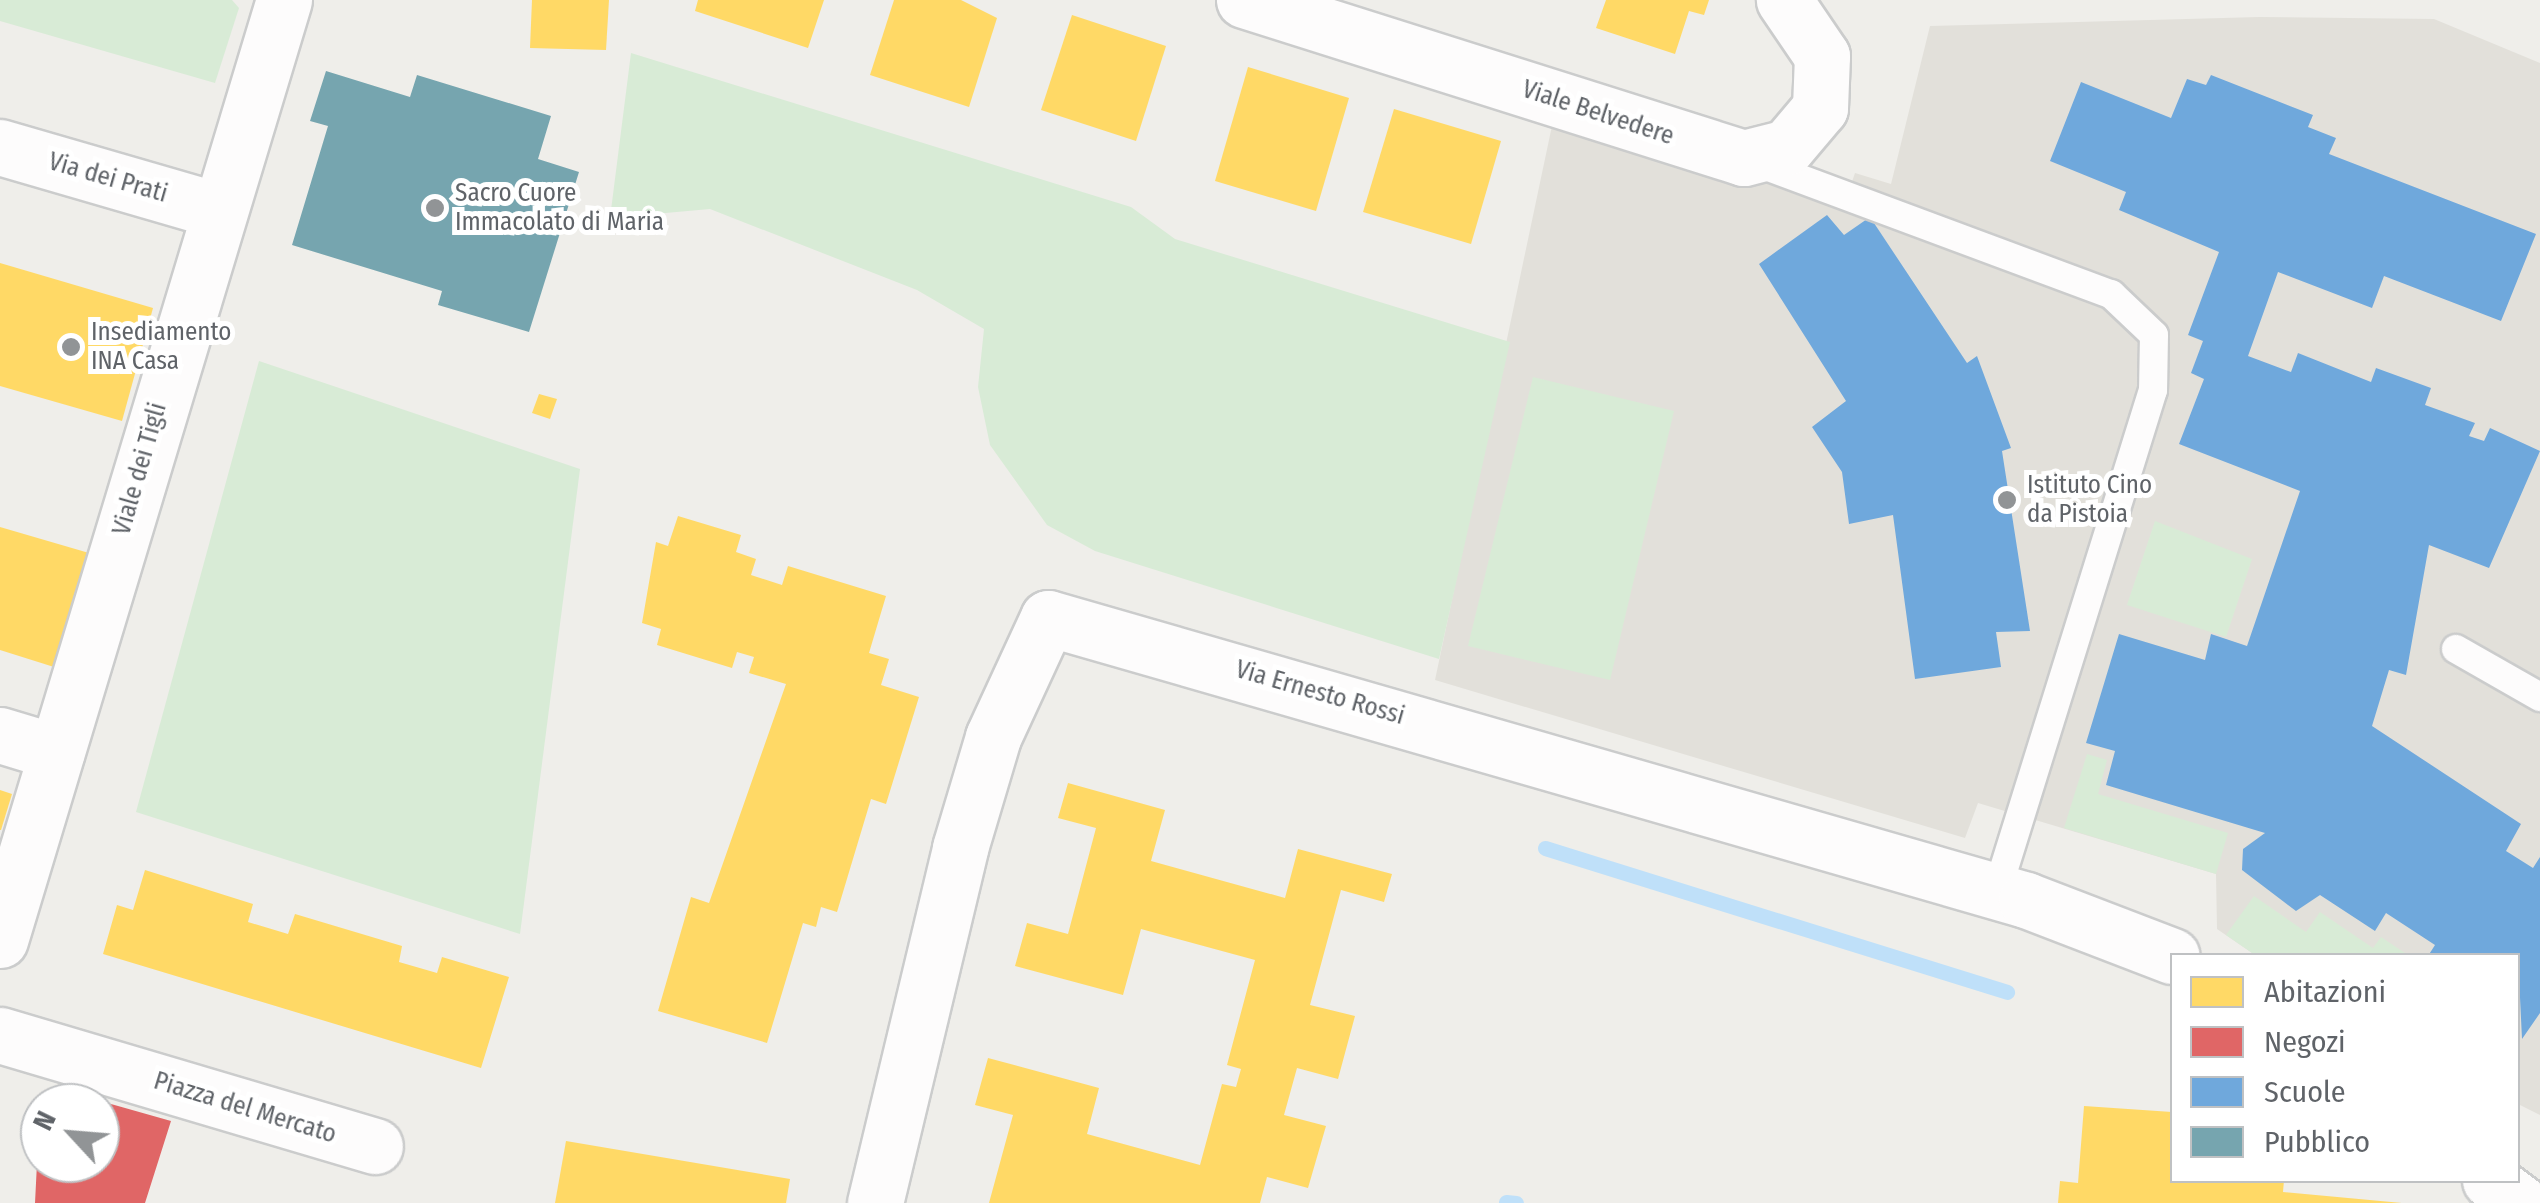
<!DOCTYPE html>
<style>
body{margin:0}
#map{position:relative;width:2540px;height:1203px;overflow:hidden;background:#efeeea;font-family:"Fira Sans Condensed",sans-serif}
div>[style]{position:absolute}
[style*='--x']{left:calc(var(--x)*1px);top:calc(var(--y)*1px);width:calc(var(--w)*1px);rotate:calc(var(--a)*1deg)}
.education>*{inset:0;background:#e2e0da}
.green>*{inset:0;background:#d8ebd6}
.homes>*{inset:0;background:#ffd966}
.shops>*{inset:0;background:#e06666}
.schools>*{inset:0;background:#6fa8dc}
.public>*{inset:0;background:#76a5af}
.stream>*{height:15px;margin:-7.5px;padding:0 7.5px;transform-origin:7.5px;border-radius:7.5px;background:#bfe0f9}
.roads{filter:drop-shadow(2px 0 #cbcccc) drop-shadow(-2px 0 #cbcccc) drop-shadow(0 2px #cbcccc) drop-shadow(0 -2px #cbcccc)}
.service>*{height:28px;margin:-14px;padding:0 14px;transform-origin:14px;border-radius:14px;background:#fdfcfc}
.minor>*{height:55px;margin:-27.5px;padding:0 27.5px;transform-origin:27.5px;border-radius:27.5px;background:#fdfcfc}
.dots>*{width:28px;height:28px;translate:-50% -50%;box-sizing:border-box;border:5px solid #fff;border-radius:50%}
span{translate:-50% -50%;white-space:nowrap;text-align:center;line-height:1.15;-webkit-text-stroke:10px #fff;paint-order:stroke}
.street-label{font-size:25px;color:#5f6368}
.poi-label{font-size:25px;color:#5f6368}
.left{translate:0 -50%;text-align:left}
.legend{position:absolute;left:2170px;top:953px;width:350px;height:230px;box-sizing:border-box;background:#fff;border:2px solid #bfc1c3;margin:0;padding:12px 18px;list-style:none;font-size:30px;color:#5f6368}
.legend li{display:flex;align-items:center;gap:20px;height:50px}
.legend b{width:50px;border:2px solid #bfc1c3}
.north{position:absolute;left:20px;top:1083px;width:100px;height:100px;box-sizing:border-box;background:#fff;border:2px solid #bfc1c3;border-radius:50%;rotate:296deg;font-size:28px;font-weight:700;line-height:40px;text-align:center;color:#5f6368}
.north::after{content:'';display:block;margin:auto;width:35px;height:45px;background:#919496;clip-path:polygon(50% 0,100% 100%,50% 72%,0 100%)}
</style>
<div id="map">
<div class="education">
<i style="clip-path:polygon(2259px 17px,2434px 19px,2540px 63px,2540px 1115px,2518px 1104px,2518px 956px,2255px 955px,2217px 929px,2216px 874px,1978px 803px,1965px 838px,1435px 680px,1553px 121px,1844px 205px,1855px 173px,1891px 184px,1930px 26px)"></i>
</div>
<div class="green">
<i style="clip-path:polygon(0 0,232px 0,239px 8px,215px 83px,0 21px)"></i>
<i style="clip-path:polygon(631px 53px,1131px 207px,1175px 239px,1510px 342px,1439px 659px,1095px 551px,1047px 525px,990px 445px,978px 387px,984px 329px,917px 290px,710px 209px,610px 218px)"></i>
<i style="clip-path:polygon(259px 361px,580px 469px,520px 934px,136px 812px)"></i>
<i style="clip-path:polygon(1533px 377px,1674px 411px,1610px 680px,1468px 646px)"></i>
<i style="clip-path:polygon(2155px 521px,2252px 559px,2226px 637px,2127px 605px)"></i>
<i style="clip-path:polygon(2087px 754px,2107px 760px,2098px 794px,2228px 833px,2216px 874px,2064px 828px)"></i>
<i style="clip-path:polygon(2254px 896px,2306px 932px,2320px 912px,2373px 948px,2381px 937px,2408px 955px,2255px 955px,2226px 935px)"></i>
</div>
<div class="homes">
<i style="clip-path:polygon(532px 0,609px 0,606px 50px,530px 48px)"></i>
<i style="clip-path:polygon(698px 0,824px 0,808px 48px,695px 11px)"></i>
<i style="clip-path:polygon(894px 0,961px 0,997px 18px,969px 107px,870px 75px)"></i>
<i style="clip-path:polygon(1606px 0,1709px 0,1704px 15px,1689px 11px,1675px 54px,1596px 28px)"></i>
<i style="clip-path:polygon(1072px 15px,1166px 46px,1136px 141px,1041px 110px)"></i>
<i style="clip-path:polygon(1248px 67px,1349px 98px,1316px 211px,1215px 181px)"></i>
<i style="clip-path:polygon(1394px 109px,1501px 141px,1471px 244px,1363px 212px)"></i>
<i style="clip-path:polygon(0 263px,153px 308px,122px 421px,0 386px)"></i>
<i style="clip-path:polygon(539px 394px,557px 399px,550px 419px,532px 413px)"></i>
<i style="clip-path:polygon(678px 516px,741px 535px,736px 552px,756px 559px,751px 575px,782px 585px,788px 566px,886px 596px,869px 653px,889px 659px,881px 685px,919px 697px,886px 804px,871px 799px,837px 912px,821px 907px,816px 927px,803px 923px,767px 1043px,658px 1011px,691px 897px,709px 903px,786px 684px,749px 673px,754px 657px,737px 652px,732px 668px,657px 645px,661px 629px,642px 623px,656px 542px,668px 546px)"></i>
<i style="clip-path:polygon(0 527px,89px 553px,54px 667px,0 650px)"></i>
<i style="clip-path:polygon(1068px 783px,1165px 810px,1151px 861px,1285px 898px,1298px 849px,1392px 874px,1384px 902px,1341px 890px,1310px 1005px,1355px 1016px,1338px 1079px,1297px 1068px,1284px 1115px,1326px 1126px,1308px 1188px,1267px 1177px,1260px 1203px,989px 1203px,1013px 1115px,975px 1105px,988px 1058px,1099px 1088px,1087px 1134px,1200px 1165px,1222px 1084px,1236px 1087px,1241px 1069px,1227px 1065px,1255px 960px,1141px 929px,1123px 995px,1015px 966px,1027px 923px,1068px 934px,1096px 828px,1058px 818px)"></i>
<i style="clip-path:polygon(0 790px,12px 794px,1px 830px,0 830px)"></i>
<i style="clip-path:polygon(145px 870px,253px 904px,248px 922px,288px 934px,295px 914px,402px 946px,399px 962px,437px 973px,442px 957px,509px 977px,481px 1068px,103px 954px,117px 905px,133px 910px)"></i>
<i style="clip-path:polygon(2084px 1106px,2172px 1112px,2172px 1180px,2284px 1180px,2283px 1192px,2402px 1203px,2058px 1203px,2060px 1181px,2078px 1183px)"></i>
<i style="clip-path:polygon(566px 1141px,790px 1179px,786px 1203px,555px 1203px)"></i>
</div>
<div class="shops">
<i style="clip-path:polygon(58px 1089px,171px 1121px,145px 1203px,35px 1203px,37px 1163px,100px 1163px,100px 1103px,59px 1103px)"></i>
</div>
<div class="schools">
<i style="clip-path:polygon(2211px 75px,2313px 115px,2308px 127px,2336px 138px,2329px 154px,2536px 234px,2501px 321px,2384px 276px,2372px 308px,2278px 272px,2248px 356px,2291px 372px,2298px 353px,2371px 382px,2376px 368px,2431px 388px,2425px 405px,2475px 423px,2469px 436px,2484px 441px,2490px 428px,2540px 451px,2489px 568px,2429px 545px,2406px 675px,2389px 670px,2372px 726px,2521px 824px,2506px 851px,2533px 868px,2540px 857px,2540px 1013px,2522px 1039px,2518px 956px,2428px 956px,2435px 945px,2386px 913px,2375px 931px,2320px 895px,2296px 911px,2242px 870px,2243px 849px,2265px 833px,2106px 785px,2115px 751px,2086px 743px,2119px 634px,2205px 660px,2211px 634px,2247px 646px,2300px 491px,2179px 444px,2204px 379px,2191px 373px,2203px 341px,2188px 335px,2219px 252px,2119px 210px,2126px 192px,2050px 161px,2081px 82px,2171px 118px,2187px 79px,2206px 85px)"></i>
<i style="clip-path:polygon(1827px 215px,1844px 235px,1870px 217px,1967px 363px,1977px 356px,2011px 448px,2002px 451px,2030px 631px,1996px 632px,2001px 667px,1915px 679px,1893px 515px,1849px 524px,1842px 472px,1812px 427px,1846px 401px,1759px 264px)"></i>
</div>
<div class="public">
<i style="clip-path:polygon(326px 71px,410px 97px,417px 75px,551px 116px,538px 159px,579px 172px,529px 332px,438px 305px,442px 291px,292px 245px,328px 126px,310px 121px)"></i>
</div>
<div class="stream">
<i style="--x:1545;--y:848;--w:484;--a:17.3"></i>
<i style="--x:1506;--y:1202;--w:10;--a:6"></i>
</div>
<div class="roads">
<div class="service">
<i style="--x:1758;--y:163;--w:377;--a:20.4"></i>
<i style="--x:2111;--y:294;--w:59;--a:43.6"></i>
<i style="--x:2154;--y:335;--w:55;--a:91"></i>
<i style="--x:2153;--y:390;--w:525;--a:107.3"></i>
<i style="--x:2456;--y:649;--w:97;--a:29.7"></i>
</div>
<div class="minor">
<i style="--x:1244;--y:0;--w:524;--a:17.54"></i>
<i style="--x:1744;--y:158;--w:44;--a:-14.3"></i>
<i style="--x:1787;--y:147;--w:51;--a:-49.8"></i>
<i style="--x:1820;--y:108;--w:52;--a:-87.8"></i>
<i style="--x:1822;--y:56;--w:68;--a:-124.2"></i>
<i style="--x:0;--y:147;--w:226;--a:16.2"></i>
<i style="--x:0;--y:735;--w:59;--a:16.9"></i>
<i style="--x:0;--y:940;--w:982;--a:-73.19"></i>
<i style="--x:0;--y:1035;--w:391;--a:16.5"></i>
<i style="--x:2490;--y:1180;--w:39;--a:37"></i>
<i style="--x:875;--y:1203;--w:365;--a:-76.5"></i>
<i style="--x:960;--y:848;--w:116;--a:-73.4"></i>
<i style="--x:993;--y:737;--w:131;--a:-65.2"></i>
<i style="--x:1048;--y:618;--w:1018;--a:16.08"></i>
<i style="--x:2026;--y:900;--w:156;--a:21"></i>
</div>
</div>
<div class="dots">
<i style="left:435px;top:208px;background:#919496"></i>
<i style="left:71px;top:347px;background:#919496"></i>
<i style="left:2007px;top:500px;background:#919496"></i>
</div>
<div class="street-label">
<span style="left:1598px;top:113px;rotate:18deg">Viale Belvedere</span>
<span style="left:108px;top:178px;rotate:16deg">Via dei Prati</span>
<span style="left:140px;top:469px;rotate:-74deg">Viale dei Tigli</span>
<span style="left:1320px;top:693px;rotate:16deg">Via Ernesto Rossi</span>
<span style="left:245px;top:1108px;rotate:17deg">Piazza del Mercato</span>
</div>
<div class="poi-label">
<span class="left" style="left:455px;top:208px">Sacro Cuore<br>Immacolato di Maria</span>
<span class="left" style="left:91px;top:347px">Insediamento<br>INA Casa</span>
<span class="left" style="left:2027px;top:500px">Istituto Cino<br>da Pistoia</span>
</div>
<ul class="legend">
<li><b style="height:28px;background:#ffd966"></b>Abitazioni</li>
<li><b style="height:28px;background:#e06666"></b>Negozi</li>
<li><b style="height:28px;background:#6fa8dc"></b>Scuole</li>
<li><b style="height:28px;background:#76a5af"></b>Pubblico</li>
</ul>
<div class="north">N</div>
</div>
